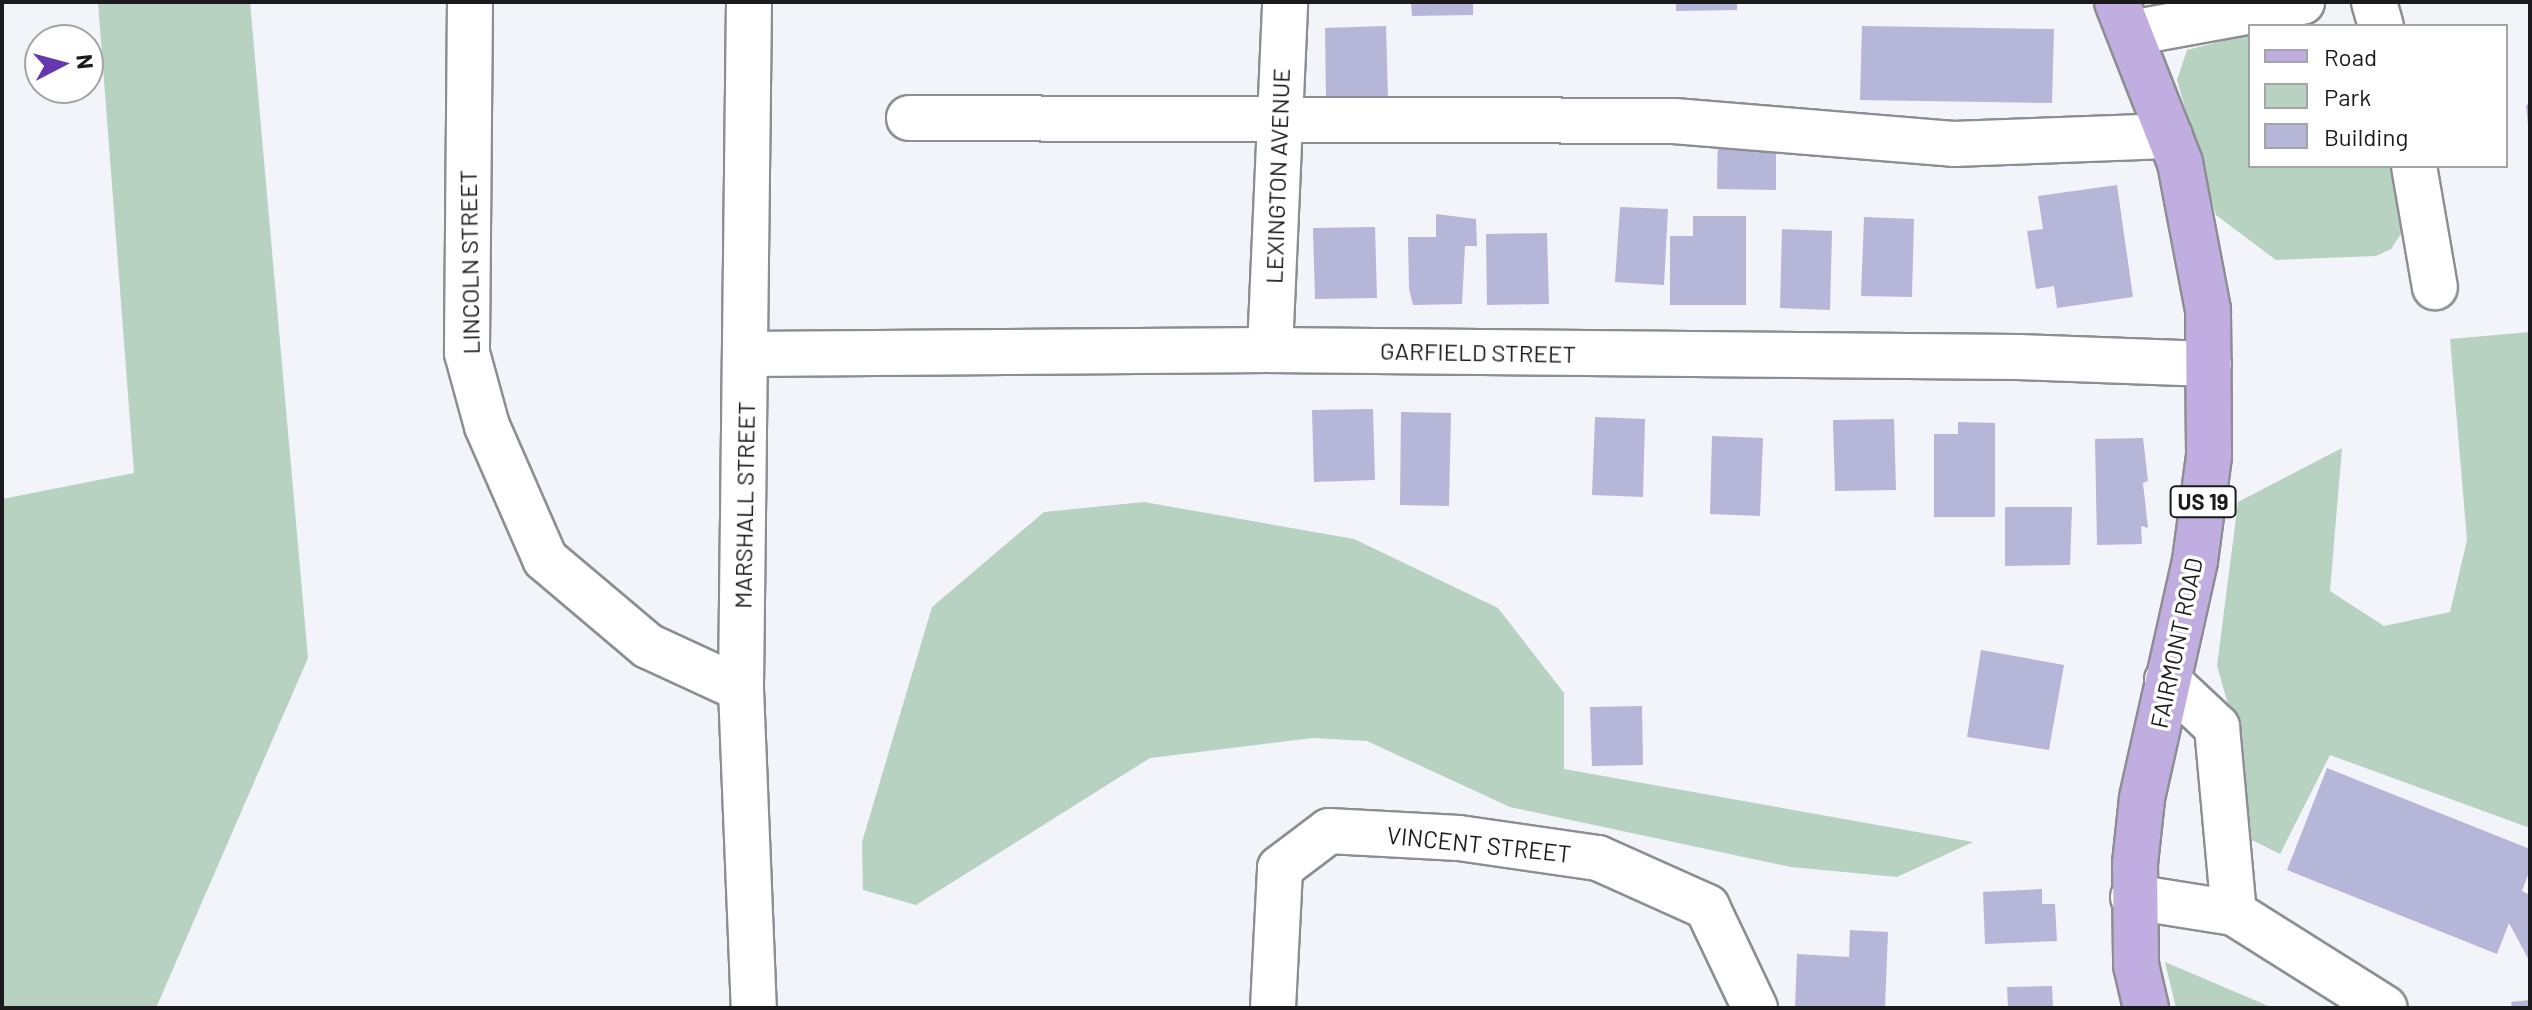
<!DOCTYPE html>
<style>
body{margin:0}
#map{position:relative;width:2532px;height:1010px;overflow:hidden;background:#f3f3fa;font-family:Barlow,sans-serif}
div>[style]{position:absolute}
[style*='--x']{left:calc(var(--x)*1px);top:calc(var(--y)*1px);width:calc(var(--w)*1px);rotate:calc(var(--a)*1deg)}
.green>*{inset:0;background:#b7d2c1}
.building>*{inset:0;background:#b6b7d8}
.roads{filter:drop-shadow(2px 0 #8d8d94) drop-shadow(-2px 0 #8d8d94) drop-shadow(0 2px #8d8d94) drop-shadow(0 -2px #8d8d94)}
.minor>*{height:44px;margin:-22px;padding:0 22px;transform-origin:22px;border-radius:22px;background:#fff}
.major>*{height:44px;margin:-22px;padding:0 22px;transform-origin:22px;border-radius:22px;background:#bfaedf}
span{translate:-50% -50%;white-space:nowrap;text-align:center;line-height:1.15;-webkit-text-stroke:7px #fff;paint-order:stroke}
.shield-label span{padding:2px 6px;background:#fff;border:2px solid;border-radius:6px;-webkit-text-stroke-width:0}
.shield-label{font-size:22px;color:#1b1b1e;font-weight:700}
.street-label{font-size:24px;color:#1b1b1e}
.frame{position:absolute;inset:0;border:4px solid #1b1b1e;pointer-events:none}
.legend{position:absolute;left:2248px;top:24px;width:260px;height:144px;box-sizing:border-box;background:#fff;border:2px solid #a4a4a5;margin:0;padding:10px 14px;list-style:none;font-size:24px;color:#1b1b1e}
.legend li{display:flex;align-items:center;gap:16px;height:40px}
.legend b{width:40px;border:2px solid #a4a4a5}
.north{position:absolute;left:24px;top:24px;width:80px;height:80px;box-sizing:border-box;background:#fff;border:2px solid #a4a4a5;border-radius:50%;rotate:84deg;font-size:22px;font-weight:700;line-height:32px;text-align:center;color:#1b1b1e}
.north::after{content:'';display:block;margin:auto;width:28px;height:36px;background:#6637af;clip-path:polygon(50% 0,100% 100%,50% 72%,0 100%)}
</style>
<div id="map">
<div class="green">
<i style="clip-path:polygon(98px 2px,250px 2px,308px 658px,156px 1008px,2px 1008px,2px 499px,134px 473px)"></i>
<i style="clip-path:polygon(2250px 34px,2250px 166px,2396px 166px,2405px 208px,2402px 232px,2391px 249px,2376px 256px,2276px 260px,2216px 215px,2177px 80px,2187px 50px)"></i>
<i style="clip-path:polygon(2530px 332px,2530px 828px,2330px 755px,2280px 854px,2252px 840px,2243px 756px,2217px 666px,2238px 502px,2342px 448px,2330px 591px,2384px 626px,2450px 612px,2467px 540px,2450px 339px)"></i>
<i style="clip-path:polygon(1144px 502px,1354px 539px,1498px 608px,1564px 693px,1564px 769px,1973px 842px,1897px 877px,1791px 867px,1510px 807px,1367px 741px,1313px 738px,1150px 758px,916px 905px,863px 890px,862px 842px,932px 607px,1044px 512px)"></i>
<i style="clip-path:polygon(2165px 962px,2273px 1008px,2176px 1008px)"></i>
</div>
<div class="building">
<i style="clip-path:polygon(1411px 2px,1473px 2px,1473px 15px,1412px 16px)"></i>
<i style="clip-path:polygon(1676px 2px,1737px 2px,1737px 10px,1676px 11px)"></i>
<i style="clip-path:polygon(1386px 26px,1388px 98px,1326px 99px,1325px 28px)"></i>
<i style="clip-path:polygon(1862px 26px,2054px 29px,2052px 103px,1860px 100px)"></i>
<i style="clip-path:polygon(2530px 104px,2530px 125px,2528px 125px,2526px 105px)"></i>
<i style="clip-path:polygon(1718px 132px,1776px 133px,1776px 190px,1717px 189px)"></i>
<i style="clip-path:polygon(2117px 185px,2133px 297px,2057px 308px,2054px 286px,2036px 289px,2027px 231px,2043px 229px,2038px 196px)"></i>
<i style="clip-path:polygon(1620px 207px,1668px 209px,1664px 285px,1615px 282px)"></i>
<i style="clip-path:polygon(1436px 214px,1476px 219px,1477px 246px,1465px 246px,1462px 304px,1413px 305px,1409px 289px,1408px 237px,1436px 237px)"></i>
<i style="clip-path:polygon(1693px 216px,1746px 216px,1746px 305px,1670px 305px,1670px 236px,1693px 236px)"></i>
<i style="clip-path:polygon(1864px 217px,1914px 219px,1912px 297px,1861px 296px)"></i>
<i style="clip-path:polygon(1375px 227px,1377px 298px,1315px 299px,1313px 228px)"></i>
<i style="clip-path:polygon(1782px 229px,1832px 231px,1830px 310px,1780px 308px)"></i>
<i style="clip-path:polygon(1547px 233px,1549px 304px,1487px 305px,1486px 234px)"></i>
<i style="clip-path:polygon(1373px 409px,1375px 480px,1314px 482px,1312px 410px)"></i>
<i style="clip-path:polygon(1401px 412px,1451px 413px,1449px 506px,1400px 505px)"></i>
<i style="clip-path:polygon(1595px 417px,1645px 419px,1643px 497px,1592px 495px)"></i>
<i style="clip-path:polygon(1894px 419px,1896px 490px,1835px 491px,1833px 420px)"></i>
<i style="clip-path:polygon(1958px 422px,1995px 423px,1995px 517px,1934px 517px,1934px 434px,1958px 434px)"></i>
<i style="clip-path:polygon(1712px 436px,1763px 438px,1760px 516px,1710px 514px)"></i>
<i style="clip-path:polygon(2143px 438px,2148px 481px,2143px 483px,2148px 528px,2141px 526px,2142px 544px,2097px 545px,2095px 439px)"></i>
<i style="clip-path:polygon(2005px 507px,2072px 507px,2070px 565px,2005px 566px)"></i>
<i style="clip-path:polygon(1981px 650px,2064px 665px,2049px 750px,1967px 737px)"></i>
<i style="clip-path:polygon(1642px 706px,1643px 765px,1592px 766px,1590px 707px)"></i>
<i style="clip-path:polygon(2327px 768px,2530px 849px,2530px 870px,2522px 891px,2530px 895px,2530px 962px,2509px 923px,2497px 954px,2287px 870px)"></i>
<i style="clip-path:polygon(2042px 889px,2042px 904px,2055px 904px,2057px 941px,1985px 944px,1983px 892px)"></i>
<i style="clip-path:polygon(1850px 930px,1888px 932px,1885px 1008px,1795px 1008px,1797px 954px,1849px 957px)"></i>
<i style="clip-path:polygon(2052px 986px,2053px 1008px,2008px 1008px,2007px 987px)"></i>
<i style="clip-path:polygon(2530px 1000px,2530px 1008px,2512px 1008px,2511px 1002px)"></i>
</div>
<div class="roads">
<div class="minor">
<i style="--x:470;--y:2;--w:351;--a:90.5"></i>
<i style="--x:467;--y:353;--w:76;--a:74.7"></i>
<i style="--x:487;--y:426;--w:145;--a:66.4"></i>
<i style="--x:545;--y:559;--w:135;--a:40.2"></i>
<i style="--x:648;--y:646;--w:102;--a:24.8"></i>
<i style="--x:749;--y:2;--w:687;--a:90.67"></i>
<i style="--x:741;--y:689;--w:319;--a:87.7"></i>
<i style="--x:2374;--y:2;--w:25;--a:74"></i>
<i style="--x:2131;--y:33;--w:174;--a:-10.3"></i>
<i style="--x:909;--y:118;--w:765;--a:0.22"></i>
<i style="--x:1674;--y:121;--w:280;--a:4.7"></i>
<i style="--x:1953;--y:144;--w:217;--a:-2.1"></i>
<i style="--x:2414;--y:166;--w:123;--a:80.2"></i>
<i style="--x:1270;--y:350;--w:348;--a:-87.5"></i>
<i style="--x:746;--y:354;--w:524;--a:-0.44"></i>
<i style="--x:1270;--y:350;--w:748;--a:0.54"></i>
<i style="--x:2018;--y:357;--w:191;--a:2.1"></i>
<i style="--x:2167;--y:680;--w:69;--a:43.2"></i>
<i style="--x:2217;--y:727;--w:187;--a:84.8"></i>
<i style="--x:2133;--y:897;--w:102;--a:9"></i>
<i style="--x:2234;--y:913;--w:178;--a:32.2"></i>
<i style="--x:1273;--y:1008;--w:140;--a:-87.1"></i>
<i style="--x:1280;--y:868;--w:61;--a:-37.1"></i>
<i style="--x:1329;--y:831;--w:130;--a:3.1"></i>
<i style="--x:1459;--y:838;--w:140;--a:8.2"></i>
<i style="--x:1598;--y:858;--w:120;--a:24.2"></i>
<i style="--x:1707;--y:907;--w:112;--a:64.6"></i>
</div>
<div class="major">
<i style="--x:2117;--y:2;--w:173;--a:68.6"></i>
<i style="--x:2180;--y:163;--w:150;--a:79.2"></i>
<i style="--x:2208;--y:310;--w:146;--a:89.6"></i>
<i style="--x:2209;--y:456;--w:106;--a:97.6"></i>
<i style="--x:2195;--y:561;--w:244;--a:102.6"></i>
<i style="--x:2142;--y:799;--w:64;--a:96.2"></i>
<i style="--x:2135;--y:863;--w:102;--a:89.4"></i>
<i style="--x:2136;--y:965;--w:44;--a:76.9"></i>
</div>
</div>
<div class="shield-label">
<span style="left:2203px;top:502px">US 19</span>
</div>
<div class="street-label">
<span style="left:1277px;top:176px;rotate:-88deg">LEXINGTON AVENUE</span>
<span style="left:469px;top:262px;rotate:-91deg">LINCOLN STREET</span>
<span style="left:1478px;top:352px;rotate:1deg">GARFIELD STREET</span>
<span style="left:744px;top:505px;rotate:-89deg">MARSHALL STREET</span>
<span style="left:2176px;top:643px;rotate:-78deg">FAIRMONT ROAD</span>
<span style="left:1479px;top:844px;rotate:6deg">VINCENT STREET</span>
</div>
<div class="frame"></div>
<ul class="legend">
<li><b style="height:10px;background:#bfaedf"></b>Road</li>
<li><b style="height:22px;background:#b7d2c1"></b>Park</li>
<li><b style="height:22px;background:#b6b7d8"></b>Building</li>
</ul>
<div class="north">N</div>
</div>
